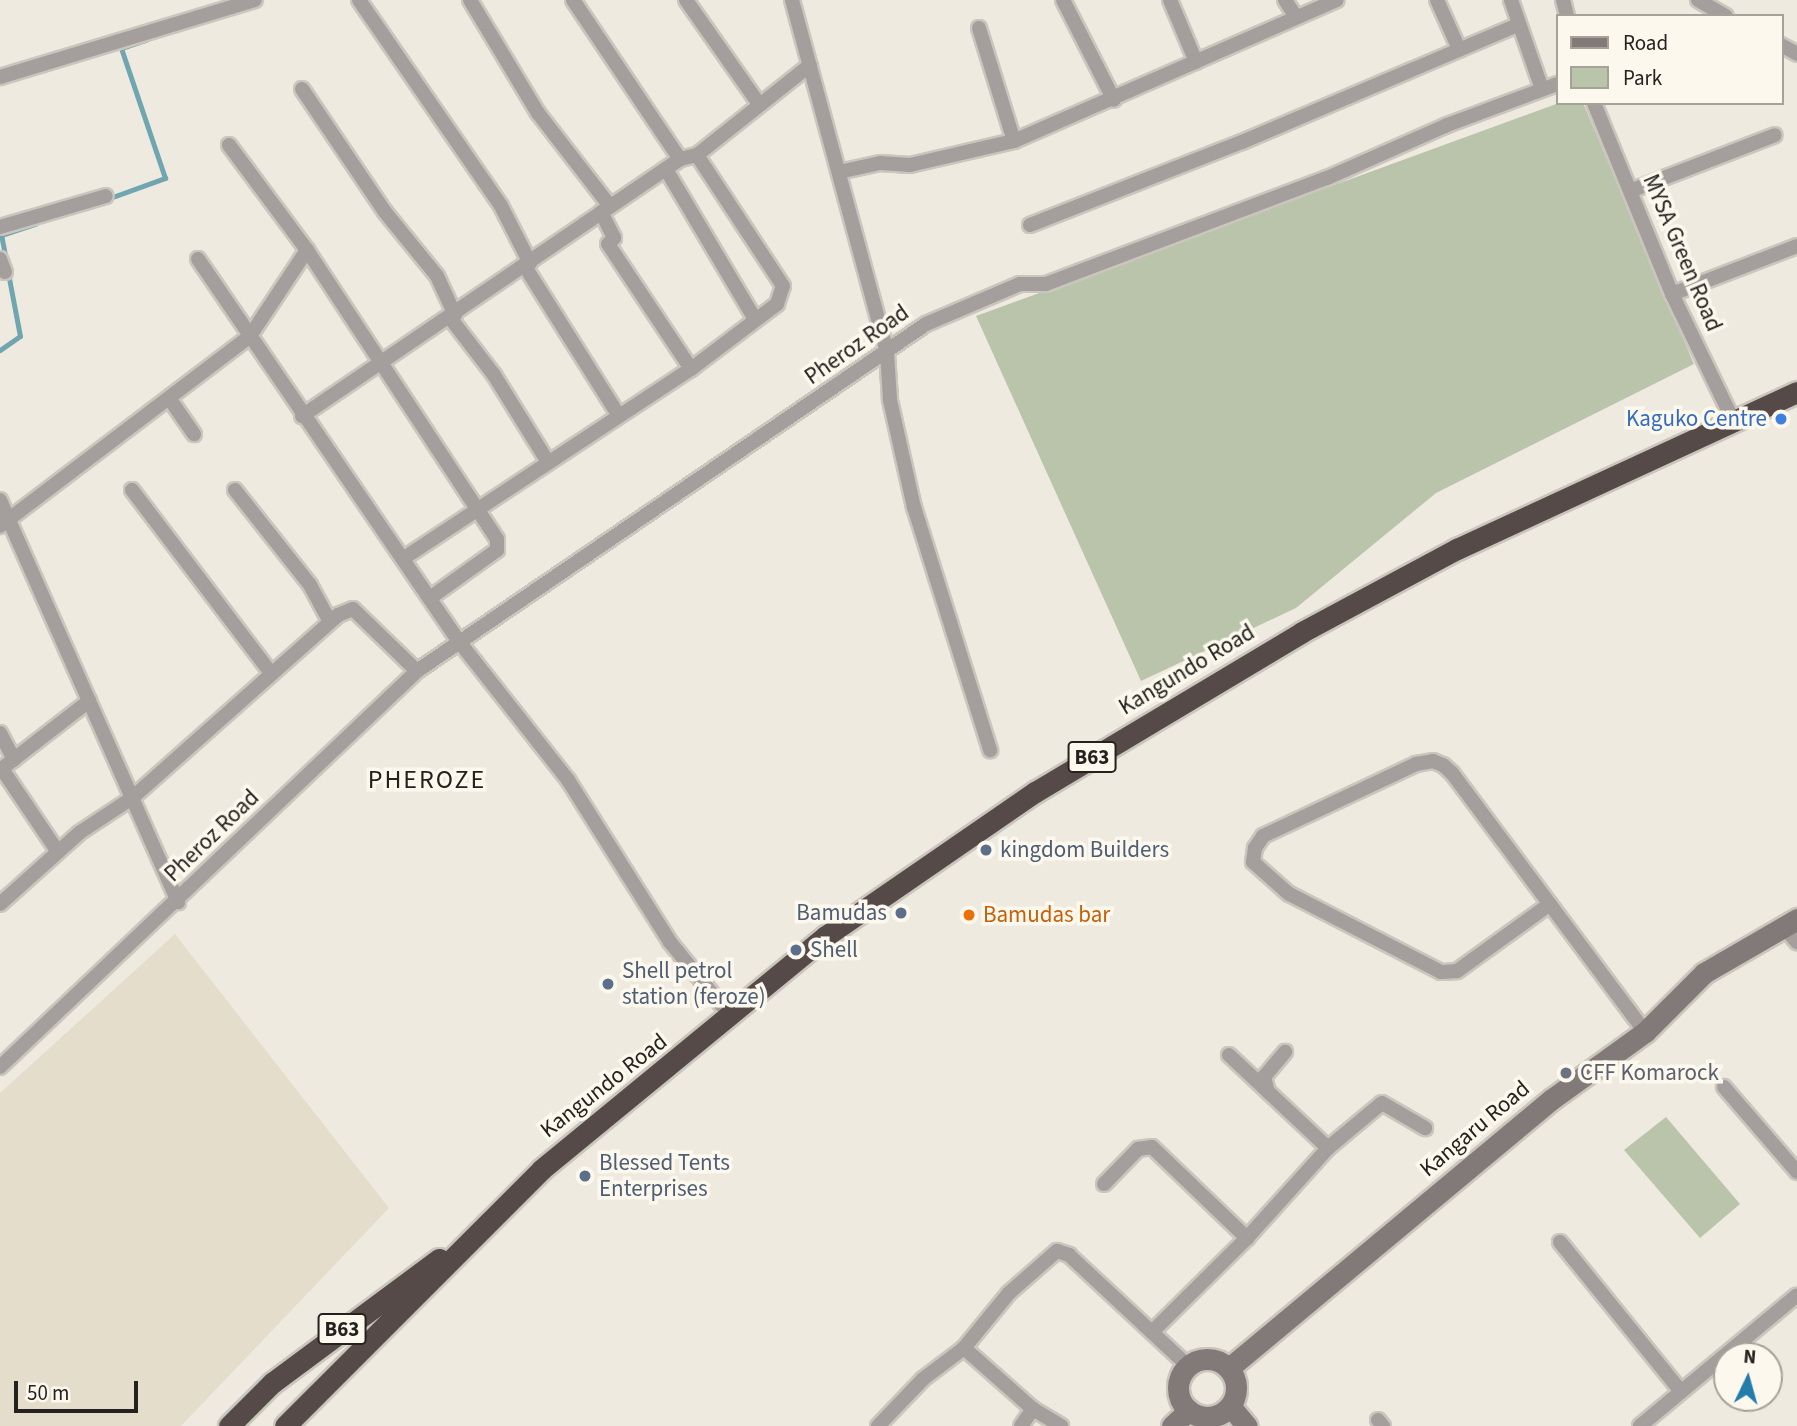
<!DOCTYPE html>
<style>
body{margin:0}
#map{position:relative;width:1797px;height:1426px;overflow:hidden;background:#efeae0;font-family:"Source Sans 3",sans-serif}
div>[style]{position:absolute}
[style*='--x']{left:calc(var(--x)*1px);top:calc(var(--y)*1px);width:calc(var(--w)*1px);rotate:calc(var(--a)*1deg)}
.built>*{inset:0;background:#e5ddcc}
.green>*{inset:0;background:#b9c4aa}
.stream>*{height:5px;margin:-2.5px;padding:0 2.5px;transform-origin:2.5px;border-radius:2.5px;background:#70a6af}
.roads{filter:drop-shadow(2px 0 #cac6bd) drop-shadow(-2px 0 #cac6bd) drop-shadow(0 2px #cac6bd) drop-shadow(0 -2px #cac6bd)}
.street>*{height:14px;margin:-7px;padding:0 7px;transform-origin:7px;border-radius:7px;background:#a49e9d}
.secondary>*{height:21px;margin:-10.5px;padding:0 10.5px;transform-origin:10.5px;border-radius:10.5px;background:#827a78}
.secondary>.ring{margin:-10.5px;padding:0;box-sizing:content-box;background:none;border:21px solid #827a78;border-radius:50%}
.highway>*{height:21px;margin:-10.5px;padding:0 10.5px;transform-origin:10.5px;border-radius:10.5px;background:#554a48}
.dots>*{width:19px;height:19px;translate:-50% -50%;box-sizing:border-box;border:4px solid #fcf8ed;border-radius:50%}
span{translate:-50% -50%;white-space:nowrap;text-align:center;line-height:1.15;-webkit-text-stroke:7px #fcf8ed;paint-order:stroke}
.shield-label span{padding:2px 5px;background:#fcf8ed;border:2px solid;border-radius:5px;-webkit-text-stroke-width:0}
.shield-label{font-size:21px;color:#23221e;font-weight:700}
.street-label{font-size:23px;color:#23221e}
.shop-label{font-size:23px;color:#366cbe}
.right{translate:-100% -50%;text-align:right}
.service-label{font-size:23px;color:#4e5e75}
.left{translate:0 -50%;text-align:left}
.food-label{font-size:23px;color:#c56008}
.worship-label{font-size:23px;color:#5b616d}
.quarter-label{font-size:26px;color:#23221e;letter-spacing:2px}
.legend{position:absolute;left:1556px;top:14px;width:228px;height:91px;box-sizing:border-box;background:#fcf8ed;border:2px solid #a5a29a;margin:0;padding:9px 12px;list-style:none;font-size:21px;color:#23221e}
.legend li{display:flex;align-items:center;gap:14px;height:35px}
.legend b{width:35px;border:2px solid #a5a29a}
.north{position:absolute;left:1713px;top:1342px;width:70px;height:70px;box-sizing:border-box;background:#fcf8ed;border:2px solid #a5a29a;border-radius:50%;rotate:5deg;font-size:19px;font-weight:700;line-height:28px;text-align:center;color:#23221e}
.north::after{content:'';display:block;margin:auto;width:24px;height:32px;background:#227dab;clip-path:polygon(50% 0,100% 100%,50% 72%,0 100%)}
.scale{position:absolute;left:14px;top:1381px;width:124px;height:32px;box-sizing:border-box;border:4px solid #23221e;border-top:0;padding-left:9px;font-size:21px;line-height:24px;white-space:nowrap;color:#23221e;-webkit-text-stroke:5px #fcf8ed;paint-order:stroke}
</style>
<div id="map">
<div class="built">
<i style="clip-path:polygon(175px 934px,389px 1208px,181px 1426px,0 1426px,0 1093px)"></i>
</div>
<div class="green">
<i style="clip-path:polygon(1559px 103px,1583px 103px,1694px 364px,1436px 493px,1296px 608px,1141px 681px,976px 316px)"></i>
<i style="clip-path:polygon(1666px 1117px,1740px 1204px,1700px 1238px,1624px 1150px)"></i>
</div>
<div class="stream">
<i style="--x:107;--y:199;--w:62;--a:-19.9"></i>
<i style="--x:165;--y:178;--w:137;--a:-108.7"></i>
<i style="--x:121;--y:48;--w:26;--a:-18"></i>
<i style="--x:6;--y:260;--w:25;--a:-101"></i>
<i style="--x:1;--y:235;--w:36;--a:-18"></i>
<i style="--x:0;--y:350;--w:24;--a:-35"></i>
<i style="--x:20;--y:336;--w:64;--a:-100.8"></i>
</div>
<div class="roads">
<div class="street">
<i style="--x:359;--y:0;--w:250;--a:55.4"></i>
<i style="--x:501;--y:206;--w:64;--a:63"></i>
<i style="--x:470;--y:0;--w:132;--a:59"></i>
<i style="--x:538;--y:113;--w:118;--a:52.3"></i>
<i style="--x:573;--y:0;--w:192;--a:56.1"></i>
<i style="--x:686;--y:0;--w:127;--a:54.9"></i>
<i style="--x:792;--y:0;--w:366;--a:74.9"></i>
<i style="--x:887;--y:353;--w:47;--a:86.3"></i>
<i style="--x:890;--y:400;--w:110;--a:77.4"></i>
<i style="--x:914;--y:507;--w:255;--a:72.6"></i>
<i style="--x:1063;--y:0;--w:112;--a:63"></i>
<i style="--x:1170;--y:0;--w:67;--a:67.2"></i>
<i style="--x:1285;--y:0;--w:20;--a:57"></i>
<i style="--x:1437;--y:0;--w:54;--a:65.8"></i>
<i style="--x:1511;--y:0;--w:91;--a:70.8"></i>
<i style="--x:1563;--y:0;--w:16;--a:76"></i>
<i style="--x:1698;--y:0;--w:32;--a:30"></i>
<i style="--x:979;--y:28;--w:118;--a:72.8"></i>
<i style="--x:1781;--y:45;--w:18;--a:29"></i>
<i style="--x:0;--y:77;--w:266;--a:-16.8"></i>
<i style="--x:302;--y:89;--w:148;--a:56"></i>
<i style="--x:385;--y:212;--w:82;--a:50.9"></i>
<i style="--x:437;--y:276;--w:43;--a:65.2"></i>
<i style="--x:1594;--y:103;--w:206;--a:67.8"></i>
<i style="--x:1672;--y:294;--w:138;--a:64.2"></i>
<i style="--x:229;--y:145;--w:131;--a:53.4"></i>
<i style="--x:307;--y:250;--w:346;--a:56.7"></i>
<i style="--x:497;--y:539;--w:11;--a:90"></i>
<i style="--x:497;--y:550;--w:82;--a:144.4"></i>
<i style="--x:667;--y:171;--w:172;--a:59.3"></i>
<i style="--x:839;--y:172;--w:42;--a:-12.4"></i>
<i style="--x:880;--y:163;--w:30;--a:4"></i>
<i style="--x:910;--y:165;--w:107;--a:-13"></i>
<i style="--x:1014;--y:141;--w:352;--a:-23.6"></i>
<i style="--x:1630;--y:191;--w:155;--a:-21.1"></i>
<i style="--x:601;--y:212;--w:29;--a:63"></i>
<i style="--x:614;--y:238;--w:8;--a:135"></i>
<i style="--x:608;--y:244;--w:150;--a:56.4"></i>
<i style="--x:1030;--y:225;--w:228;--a:-21.4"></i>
<i style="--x:1242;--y:142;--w:299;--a:-23"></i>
<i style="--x:0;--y:227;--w:110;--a:-16.3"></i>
<i style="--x:0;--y:259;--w:14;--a:69"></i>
<i style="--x:198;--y:259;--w:466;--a:55.7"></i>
<i style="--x:461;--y:644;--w:173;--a:51.8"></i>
<i style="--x:568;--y:780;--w:191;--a:57.8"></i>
<i style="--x:670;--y:942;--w:98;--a:50.8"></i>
<i style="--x:524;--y:265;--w:176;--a:57.8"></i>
<i style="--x:1672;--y:294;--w:134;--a:-21"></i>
<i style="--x:451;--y:319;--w:71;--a:52.5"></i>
<i style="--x:494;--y:375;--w:102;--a:58.2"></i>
<i style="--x:169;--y:398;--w:44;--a:55.2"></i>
<i style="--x:302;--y:416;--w:457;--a:-34.2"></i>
<i style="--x:680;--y:159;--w:17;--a:-13"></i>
<i style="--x:697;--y:155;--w:144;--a:-38.5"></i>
<i style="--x:132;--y:490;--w:228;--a:52.8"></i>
<i style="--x:235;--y:490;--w:121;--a:51.7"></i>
<i style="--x:310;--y:585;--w:42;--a:61.6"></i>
<i style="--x:0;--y:500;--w:440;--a:66.1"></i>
<i style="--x:0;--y:526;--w:314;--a:-37.2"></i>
<i style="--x:250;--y:336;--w:103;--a:-56.5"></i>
<i style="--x:404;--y:558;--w:344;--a:-33.4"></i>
<i style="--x:691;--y:369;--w:108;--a:-37.1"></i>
<i style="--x:777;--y:304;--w:19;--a:-72"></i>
<i style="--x:783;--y:286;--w:157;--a:-123.3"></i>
<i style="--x:0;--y:733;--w:30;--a:62"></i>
<i style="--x:2;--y:769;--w:100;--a:56"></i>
<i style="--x:0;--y:770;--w:113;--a:-37.8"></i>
<i style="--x:0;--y:904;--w:106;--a:-41.9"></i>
<i style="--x:79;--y:833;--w:64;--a:-33.4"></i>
<i style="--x:132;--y:798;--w:276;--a:-41.6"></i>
<i style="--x:338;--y:615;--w:16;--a:-22"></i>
<i style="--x:353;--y:609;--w:89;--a:44.1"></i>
<i style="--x:1550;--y:904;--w:115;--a:144.2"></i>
<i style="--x:1457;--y:971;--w:16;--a:176"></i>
<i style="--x:1441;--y:972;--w:171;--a:-152.8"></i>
<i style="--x:1289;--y:894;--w:48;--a:-138.4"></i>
<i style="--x:1253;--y:862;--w:14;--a:-82"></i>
<i style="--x:1255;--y:848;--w:14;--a:-56"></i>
<i style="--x:1263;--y:836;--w:169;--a:-25.2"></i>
<i style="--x:1416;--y:764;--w:17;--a:-10"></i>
<i style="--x:1433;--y:761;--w:11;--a:22"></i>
<i style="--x:1443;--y:765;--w:12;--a:42"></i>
<i style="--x:1452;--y:773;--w:84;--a:53.3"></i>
<i style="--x:1502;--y:840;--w:239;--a:53.3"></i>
<i style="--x:1782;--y:925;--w:23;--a:49"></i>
<i style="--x:1229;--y:1055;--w:136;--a:43.2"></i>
<i style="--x:0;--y:1067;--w:575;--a:-43.52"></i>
<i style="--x:417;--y:671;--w:616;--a:-34.28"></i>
<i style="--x:926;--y:324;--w:102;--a:-23.1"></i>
<i style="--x:1020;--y:284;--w:26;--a:0"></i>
<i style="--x:1046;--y:284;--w:300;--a:-20.7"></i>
<i style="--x:1327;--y:178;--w:131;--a:-23.8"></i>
<i style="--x:1447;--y:125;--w:117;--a:-20.4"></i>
<i style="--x:1724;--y:1087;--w:112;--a:49.3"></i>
<i style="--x:1268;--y:1092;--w:16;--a:-105"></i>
<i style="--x:1264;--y:1077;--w:33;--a:-50"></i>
<i style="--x:1104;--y:1184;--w:49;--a:-45.8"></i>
<i style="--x:1138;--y:1149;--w:14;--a:-8"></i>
<i style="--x:1152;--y:1147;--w:132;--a:43.8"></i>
<i style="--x:1560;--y:1242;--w:189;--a:51"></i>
<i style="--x:1152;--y:1332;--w:134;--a:-44.7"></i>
<i style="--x:1247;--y:1238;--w:121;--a:-48"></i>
<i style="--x:1328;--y:1148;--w:70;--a:-39.8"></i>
<i style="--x:1382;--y:1103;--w:50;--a:30.2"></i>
<i style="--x:964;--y:1348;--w:92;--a:41.5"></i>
<i style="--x:1033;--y:1409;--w:33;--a:31"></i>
<i style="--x:1378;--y:1420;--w:8;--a:50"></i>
<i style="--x:878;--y:1426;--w:65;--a:-46.2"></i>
<i style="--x:923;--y:1379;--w:51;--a:-37.1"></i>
<i style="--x:964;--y:1348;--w:71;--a:-50.7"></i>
<i style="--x:1009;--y:1293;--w:64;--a:-41.2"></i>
<i style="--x:1057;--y:1251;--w:13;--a:18"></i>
<i style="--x:1069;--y:1255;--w:163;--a:43"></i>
<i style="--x:1021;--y:1426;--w:21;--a:-55"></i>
<i style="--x:1640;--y:1426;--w:204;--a:-39.8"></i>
</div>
<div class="secondary">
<i class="ring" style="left:1178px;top:1359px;width:37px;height:37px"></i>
<i style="--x:1229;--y:1368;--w:420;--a:-39.8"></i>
<i style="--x:1552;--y:1099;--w:115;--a:-35.8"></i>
<i style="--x:1645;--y:1032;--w:83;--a:-45"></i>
<i style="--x:1704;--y:973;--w:108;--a:-30.1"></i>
<i style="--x:1230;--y:1406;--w:26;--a:50"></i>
<i style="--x:1172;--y:1426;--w:23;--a:-43"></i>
</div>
<div class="highway">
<i style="--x:229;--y:1426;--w:61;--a:-45"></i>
<i style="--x:272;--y:1383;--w:208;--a:-36.6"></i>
<i style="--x:285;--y:1426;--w:363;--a:-45"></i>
<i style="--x:542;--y:1169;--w:367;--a:-39.4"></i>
<i style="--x:826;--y:936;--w:254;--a:-34.6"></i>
<i style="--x:1035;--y:792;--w:311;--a:-30.9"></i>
<i style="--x:1302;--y:632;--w:176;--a:-28.2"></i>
<i style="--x:1457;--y:549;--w:374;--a:-24.8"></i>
</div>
</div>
<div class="dots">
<i style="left:1781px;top:419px;background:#3f7fe0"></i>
<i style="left:986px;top:850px;background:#5c6f8a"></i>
<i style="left:901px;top:913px;background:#5c6f8a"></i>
<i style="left:969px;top:915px;background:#e8710a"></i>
<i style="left:796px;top:950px;background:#5c6f8a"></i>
<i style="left:608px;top:984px;background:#5c6f8a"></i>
<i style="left:1566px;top:1073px;background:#6b7280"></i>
<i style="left:585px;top:1176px;background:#5c6f8a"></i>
</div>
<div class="shield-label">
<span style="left:1092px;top:757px">B63</span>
<span style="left:342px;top:1329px">B63</span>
</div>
<div class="street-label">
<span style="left:1682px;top:253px;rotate:67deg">MYSA Green Road</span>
<span style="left:857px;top:345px;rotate:-35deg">Pheroz Road</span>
<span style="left:1187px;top:670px;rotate:-31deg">Kangundo Road</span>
<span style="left:212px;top:836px;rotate:-44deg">Pheroz Road</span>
<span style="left:604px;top:1086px;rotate:-38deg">Kangundo Road</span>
<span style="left:1475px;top:1129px;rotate:-40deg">Kangaru Road</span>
</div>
<div class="shop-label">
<span class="right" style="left:1767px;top:419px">Kaguko Centre</span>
</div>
<div class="service-label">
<span class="left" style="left:1000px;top:850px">kingdom Builders</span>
<span class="right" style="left:887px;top:913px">Bamudas</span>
<span class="left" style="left:810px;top:950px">Shell</span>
<span class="left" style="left:622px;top:984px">Shell petrol<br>station (feroze)</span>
<span class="left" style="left:599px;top:1176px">Blessed Tents<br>Enterprises</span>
</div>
<div class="food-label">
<span class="left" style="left:983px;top:915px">Bamudas bar</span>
</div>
<div class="worship-label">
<span class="left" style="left:1580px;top:1073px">CFF Komarock</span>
</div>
<div class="quarter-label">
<span style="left:427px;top:780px">PHEROZE</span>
</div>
<ul class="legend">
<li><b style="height:9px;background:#827a78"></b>Road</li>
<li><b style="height:19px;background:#b9c4aa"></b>Park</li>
</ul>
<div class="north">N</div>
<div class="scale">50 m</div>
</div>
